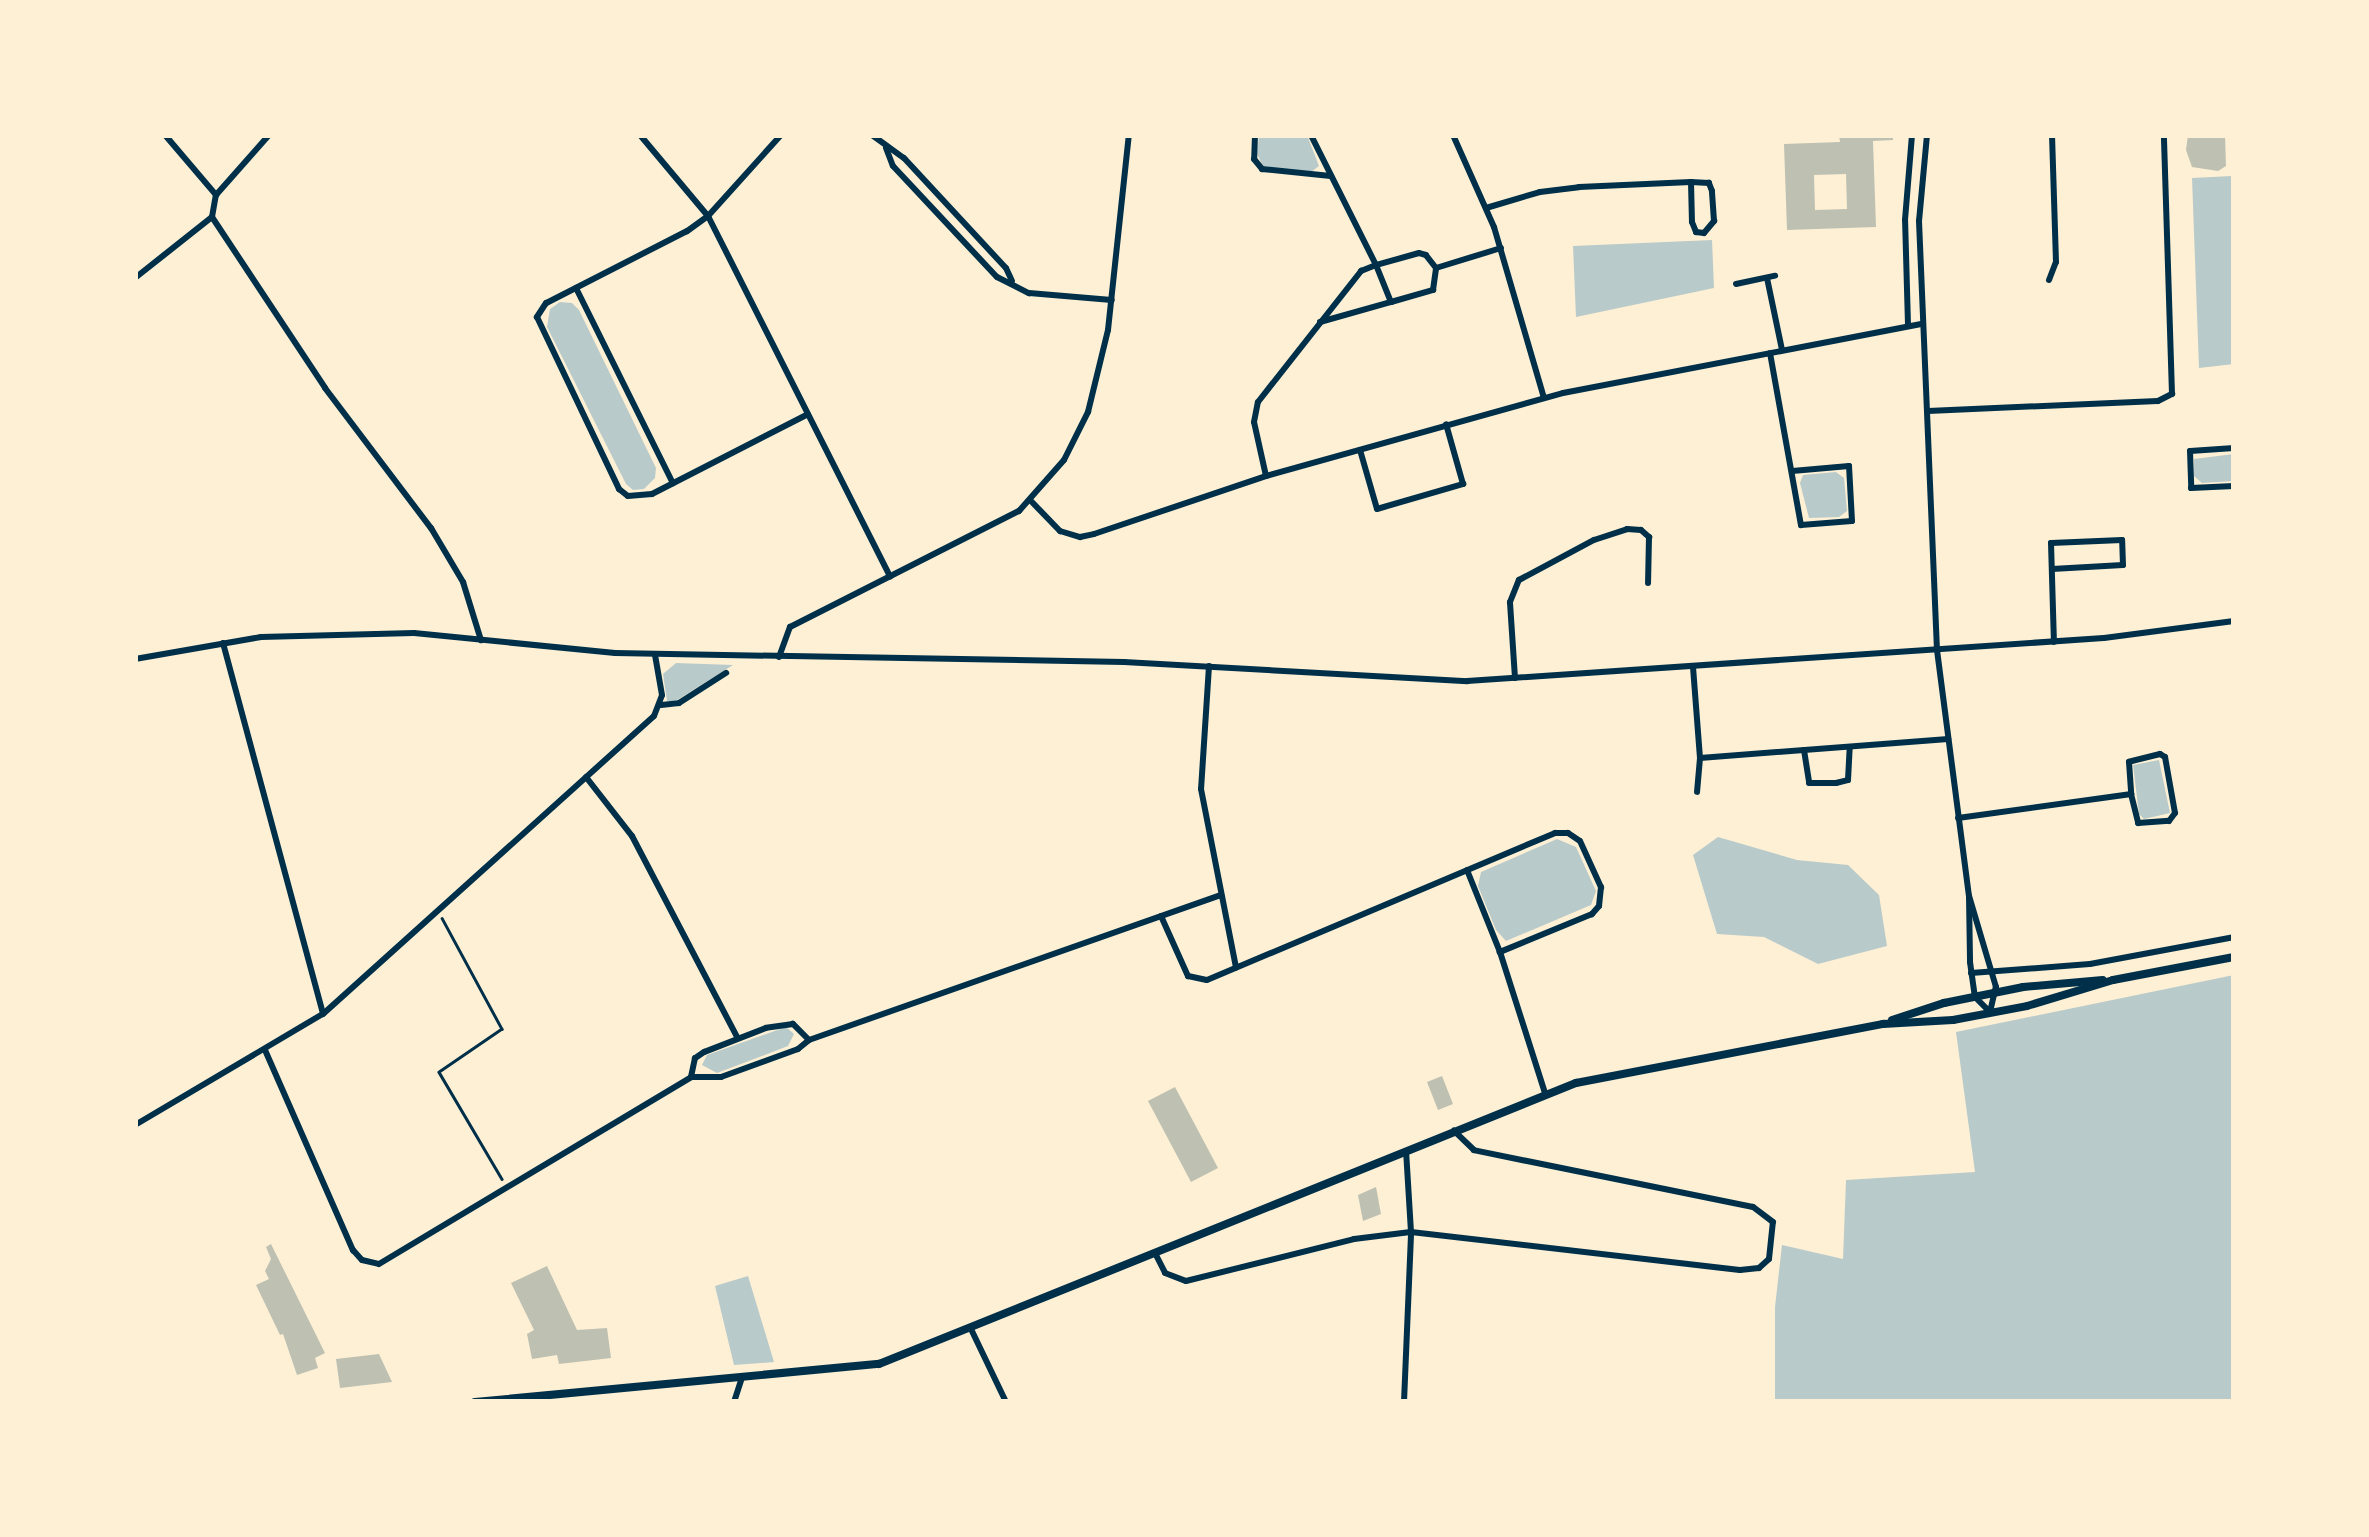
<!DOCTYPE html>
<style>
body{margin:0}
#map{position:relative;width:2369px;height:1537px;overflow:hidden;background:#fdf0d5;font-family:Ubuntu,sans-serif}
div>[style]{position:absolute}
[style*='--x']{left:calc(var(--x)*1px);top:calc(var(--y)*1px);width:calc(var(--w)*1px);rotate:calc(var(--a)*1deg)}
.green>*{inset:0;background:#b9caca}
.building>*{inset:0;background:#bec0b2}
.path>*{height:2.5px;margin:-1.25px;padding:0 1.25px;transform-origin:1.25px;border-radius:1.25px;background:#003049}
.minor>*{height:6px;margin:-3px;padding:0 3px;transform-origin:3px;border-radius:3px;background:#003049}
.secondary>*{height:8px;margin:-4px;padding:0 4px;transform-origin:4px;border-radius:4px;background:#003049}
span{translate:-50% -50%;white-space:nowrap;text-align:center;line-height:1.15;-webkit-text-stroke:9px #fdf0d5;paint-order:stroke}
.frame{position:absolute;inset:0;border:138px solid #fdf0d5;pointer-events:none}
</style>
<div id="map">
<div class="green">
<i style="clip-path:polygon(1259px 135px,1307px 135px,1319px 166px,1311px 172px,1263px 166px,1257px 154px)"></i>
<i style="clip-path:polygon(2234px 164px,2234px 364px,2199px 368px,2192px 178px,2232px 176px)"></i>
<i style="clip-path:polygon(1712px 240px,1714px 288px,1576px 317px,1573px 246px)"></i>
<i style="clip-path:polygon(560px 302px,572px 303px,579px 310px,656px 468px,655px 478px,644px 489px,633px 490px,626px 484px,547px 327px,550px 309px)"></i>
<i style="clip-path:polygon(2234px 454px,2234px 481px,2202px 483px,2194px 476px,2194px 459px)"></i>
<i style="clip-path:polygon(1836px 472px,1844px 478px,1847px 511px,1839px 517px,1809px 518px,1800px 483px,1803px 475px)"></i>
<i style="clip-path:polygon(676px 663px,733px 665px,674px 702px,667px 701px,663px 674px)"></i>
<i style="clip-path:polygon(2159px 760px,2170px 813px,2144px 819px,2139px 814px,2133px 765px)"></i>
<i style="clip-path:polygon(1718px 837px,1797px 860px,1848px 865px,1879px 895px,1887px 946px,1818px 964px,1764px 937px,1717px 934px,1693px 855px)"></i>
<i style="clip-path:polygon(1557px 839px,1576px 847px,1596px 891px,1591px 905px,1506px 941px,1496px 930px,1478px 886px,1481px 872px)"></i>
<i style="clip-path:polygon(2234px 975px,2234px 1402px,1775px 1402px,1775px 1307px,1782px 1245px,1843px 1259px,1846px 1180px,1975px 1172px,1956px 1032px)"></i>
<i style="clip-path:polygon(786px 1027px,794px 1034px,788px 1046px,717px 1073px,702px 1065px,707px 1055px)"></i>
<i style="clip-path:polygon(748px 1276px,774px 1362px,734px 1365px,715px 1286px)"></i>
</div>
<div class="building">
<i style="clip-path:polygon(evenodd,1839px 135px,1893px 135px,1893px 140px,1873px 141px,1876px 227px,1787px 230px,1784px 144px,1840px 142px,1839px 135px,1846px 174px,1847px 209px,1815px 210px,1814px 175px,1846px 174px)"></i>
<i style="clip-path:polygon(2188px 135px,2225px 135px,2226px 166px,2218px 171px,2192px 167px,2186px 150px)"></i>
<i style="clip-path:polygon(1442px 1076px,1453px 1104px,1438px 1110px,1427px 1082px)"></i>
<i style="clip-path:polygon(1175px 1087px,1218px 1168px,1191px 1182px,1148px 1101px)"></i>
<i style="clip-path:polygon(1376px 1187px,1381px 1214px,1363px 1221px,1358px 1195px)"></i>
<i style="clip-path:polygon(271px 1244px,325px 1353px,315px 1358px,318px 1368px,297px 1375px,283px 1334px,280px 1335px,256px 1285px,269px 1279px,265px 1271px,271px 1259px,266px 1247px)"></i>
<i style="clip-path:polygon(547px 1266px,577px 1330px,607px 1328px,611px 1358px,559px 1364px,557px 1355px,532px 1359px,527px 1334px,534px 1330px,511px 1283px)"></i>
<i style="clip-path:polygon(379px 1354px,392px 1382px,340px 1388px,336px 1359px)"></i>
</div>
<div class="path">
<i style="--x:442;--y:918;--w:126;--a:61.6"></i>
<i style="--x:502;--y:1029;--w:76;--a:145.7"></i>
<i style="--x:439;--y:1072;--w:124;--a:59.5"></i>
</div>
<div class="minor">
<i style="--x:165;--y:135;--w:79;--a:49.6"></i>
<i style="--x:640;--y:135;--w:106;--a:50"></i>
<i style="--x:708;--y:216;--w:404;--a:63.2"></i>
<i style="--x:781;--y:135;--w:109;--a:132"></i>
<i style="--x:708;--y:216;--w:26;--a:144"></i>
<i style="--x:687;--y:231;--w:158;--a:152.9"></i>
<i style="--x:546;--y:303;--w:17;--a:123"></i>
<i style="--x:537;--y:317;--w:191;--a:64.5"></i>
<i style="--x:619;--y:489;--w:11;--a:38"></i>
<i style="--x:628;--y:496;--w:24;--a:-5"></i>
<i style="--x:652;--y:494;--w:175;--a:-27.1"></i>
<i style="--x:872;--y:135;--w:39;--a:36"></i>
<i style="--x:904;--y:158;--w:150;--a:47.2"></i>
<i style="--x:1006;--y:268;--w:14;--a:65"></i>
<i style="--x:1255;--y:135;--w:24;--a:92"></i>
<i style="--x:1254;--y:159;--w:13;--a:51"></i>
<i style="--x:1262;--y:169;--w:69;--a:5.8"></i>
<i style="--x:1453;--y:135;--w:101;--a:66"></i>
<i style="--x:1494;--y:227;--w:178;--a:73.7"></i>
<i style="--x:1927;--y:135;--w:86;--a:95.3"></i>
<i style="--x:1919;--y:221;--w:429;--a:87.6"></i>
<i style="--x:1937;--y:650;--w:248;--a:82.6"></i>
<i style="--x:1969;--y:896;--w:66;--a:89.1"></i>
<i style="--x:1970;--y:962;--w:35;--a:82"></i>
<i style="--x:1975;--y:997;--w:21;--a:45"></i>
<i style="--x:1990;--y:1012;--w:26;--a:-77"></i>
<i style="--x:1996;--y:987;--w:95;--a:-106.5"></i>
<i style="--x:886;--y:148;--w:19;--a:69"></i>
<i style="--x:893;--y:166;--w:152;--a:46.9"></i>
<i style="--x:997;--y:277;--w:36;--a:27"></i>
<i style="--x:1029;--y:293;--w:83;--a:4.8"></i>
<i style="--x:1486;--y:208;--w:56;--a:-16.5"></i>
<i style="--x:1540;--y:192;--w:39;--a:-7"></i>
<i style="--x:1579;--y:187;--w:112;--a:-2.6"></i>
<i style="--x:1691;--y:182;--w:40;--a:88.6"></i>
<i style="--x:1692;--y:222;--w:11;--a:68"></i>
<i style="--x:1696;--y:232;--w:8;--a:7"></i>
<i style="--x:1704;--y:233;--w:16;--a:-50"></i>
<i style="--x:1714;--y:221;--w:30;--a:-94"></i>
<i style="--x:1712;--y:191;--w:9;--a:-111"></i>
<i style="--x:1709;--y:183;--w:18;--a:-177"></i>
<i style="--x:212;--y:217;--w:205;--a:56.5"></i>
<i style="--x:325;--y:388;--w:176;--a:52.9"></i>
<i style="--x:431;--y:528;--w:63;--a:59.3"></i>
<i style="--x:463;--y:582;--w:61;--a:72.8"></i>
<i style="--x:1436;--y:268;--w:68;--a:-17.1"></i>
<i style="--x:135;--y:278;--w:98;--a:-38.4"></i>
<i style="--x:212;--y:217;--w:22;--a:-80"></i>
<i style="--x:216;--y:195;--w:80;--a:-48.5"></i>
<i style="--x:1767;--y:278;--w:74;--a:78.2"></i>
<i style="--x:2049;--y:280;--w:19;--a:-69"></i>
<i style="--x:2056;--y:262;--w:127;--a:-91.8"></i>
<i style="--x:1736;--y:284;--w:40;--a:-12"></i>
<i style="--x:576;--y:288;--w:218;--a:63.6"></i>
<i style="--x:1320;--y:322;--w:74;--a:-15.7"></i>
<i style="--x:1391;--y:302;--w:44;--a:-15.9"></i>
<i style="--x:1433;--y:290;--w:22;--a:-82"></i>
<i style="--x:1436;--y:268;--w:16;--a:-128"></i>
<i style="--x:1426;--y:255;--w:7;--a:-164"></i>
<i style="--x:1419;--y:253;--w:45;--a:164.4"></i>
<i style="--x:1376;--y:265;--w:40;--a:68"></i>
<i style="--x:1908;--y:325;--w:105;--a:-91.6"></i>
<i style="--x:1905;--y:220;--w:85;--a:-85.3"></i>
<i style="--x:1770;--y:353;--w:175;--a:79.8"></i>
<i style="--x:1801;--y:525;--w:51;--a:-4.5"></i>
<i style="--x:1852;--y:521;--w:55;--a:-93.1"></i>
<i style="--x:1849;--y:466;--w:57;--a:175"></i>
<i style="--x:1928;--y:411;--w:230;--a:-2.5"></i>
<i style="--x:2158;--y:401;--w:16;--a:-27"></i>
<i style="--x:2172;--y:394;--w:259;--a:-91.8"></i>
<i style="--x:2234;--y:448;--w:44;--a:176.1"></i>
<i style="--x:2190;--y:451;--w:37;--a:88"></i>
<i style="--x:2191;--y:488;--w:43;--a:-2.7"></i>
<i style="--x:1360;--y:450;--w:61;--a:73.9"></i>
<i style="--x:1377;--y:509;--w:90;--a:-16.2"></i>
<i style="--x:1463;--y:484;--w:62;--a:-105.8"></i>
<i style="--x:1266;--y:476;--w:55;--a:-102.5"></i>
<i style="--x:1254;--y:422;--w:20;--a:-79"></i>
<i style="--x:1258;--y:402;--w:167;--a:-51.8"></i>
<i style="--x:1361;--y:271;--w:16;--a:-22"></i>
<i style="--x:1376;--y:265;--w:145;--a:-116.6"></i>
<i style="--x:1031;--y:501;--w:42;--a:46"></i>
<i style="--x:1060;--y:531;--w:21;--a:17"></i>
<i style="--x:1080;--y:537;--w:14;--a:-12"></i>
<i style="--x:1094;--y:534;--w:182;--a:-18.6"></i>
<i style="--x:1266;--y:476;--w:308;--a:-15.6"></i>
<i style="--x:1563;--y:393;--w:366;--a:-10.9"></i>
<i style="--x:2052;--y:569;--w:71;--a:-3.2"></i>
<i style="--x:2123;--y:565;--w:25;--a:-92"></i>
<i style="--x:2122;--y:540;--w:71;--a:177.6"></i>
<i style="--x:2051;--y:543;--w:99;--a:88.3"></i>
<i style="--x:223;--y:643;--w:384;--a:74.9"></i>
<i style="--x:779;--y:657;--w:32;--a:-70"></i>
<i style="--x:790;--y:627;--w:257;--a:-26.9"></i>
<i style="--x:1019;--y:511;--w:68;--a:-48.6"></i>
<i style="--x:1064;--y:460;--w:54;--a:-63.4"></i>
<i style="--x:1088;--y:412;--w:84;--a:-76.3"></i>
<i style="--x:1108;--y:330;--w:196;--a:-83.9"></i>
<i style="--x:135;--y:659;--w:128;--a:-9.9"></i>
<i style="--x:261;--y:637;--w:153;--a:-1.5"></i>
<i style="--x:414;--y:633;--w:202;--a:5.7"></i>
<i style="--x:615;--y:653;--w:509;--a:1.01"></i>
<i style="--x:1124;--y:662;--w:344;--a:3.2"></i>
<i style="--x:1467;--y:681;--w:638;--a:-3.86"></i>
<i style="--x:2104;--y:638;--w:131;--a:-7.5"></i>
<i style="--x:1209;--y:666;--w:123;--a:93.7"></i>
<i style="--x:1201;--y:789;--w:182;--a:78.9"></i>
<i style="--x:1693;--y:667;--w:91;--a:85.6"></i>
<i style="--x:1700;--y:758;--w:34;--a:95"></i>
<i style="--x:1515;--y:678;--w:76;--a:-93.8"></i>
<i style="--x:1510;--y:602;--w:24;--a:-68"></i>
<i style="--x:1519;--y:580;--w:85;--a:-28.1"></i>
<i style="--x:1594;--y:540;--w:35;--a:-18"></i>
<i style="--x:1627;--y:529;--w:14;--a:4"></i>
<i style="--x:1641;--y:530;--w:11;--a:41"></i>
<i style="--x:1649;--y:537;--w:46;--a:91.2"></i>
<i style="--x:661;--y:705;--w:18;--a:-6"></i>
<i style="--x:679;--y:703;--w:56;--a:-32.6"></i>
<i style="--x:1804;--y:750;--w:33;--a:81"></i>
<i style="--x:1809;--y:783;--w:27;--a:0"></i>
<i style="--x:1836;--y:783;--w:12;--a:-14"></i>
<i style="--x:1848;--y:780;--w:33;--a:-87"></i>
<i style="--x:1700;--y:758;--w:249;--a:-4.4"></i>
<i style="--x:586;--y:777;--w:75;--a:52.1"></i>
<i style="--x:632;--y:836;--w:227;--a:62.4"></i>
<i style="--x:1958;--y:818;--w:175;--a:-7.9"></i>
<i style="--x:2131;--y:794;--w:30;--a:76"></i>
<i style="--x:2138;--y:823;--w:31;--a:-4"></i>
<i style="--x:2169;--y:821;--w:10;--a:-53"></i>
<i style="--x:2175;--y:813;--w:57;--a:-100.1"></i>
<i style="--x:2165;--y:757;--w:6;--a:-149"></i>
<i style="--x:2160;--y:754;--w:32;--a:166"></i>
<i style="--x:2129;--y:762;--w:32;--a:86"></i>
<i style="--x:1467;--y:870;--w:88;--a:68.1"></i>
<i style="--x:1500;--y:952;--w:148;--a:72.3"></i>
<i style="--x:1161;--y:916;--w:66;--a:65.8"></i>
<i style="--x:1188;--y:976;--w:19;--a:12"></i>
<i style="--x:1207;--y:980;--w:378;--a:-22.9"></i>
<i style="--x:1555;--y:833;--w:13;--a:0"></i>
<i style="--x:1568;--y:833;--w:14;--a:34"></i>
<i style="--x:1580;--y:841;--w:51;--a:65.5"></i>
<i style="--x:1601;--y:887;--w:19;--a:96"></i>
<i style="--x:1599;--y:906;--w:11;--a:131"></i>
<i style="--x:1592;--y:914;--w:100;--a:157.6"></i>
<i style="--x:1971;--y:973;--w:119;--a:-4.3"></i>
<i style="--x:2090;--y:964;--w:147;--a:-10.6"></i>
<i style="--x:809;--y:1040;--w:437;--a:-19.4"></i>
<i style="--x:265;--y:1050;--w:219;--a:66.3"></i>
<i style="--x:353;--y:1250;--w:13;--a:48"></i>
<i style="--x:362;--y:1260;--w:17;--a:13"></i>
<i style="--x:379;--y:1264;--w:364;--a:-30.9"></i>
<i style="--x:691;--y:1077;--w:30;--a:0"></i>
<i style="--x:721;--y:1077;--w:82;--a:-20"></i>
<i style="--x:798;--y:1049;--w:14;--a:-39"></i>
<i style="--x:809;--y:1040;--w:23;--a:-135"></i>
<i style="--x:793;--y:1024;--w:27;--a:172"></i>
<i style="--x:766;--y:1028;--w:66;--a:158.8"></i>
<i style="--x:704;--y:1052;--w:11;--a:146"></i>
<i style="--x:695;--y:1058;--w:19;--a:102"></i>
<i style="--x:135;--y:1125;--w:218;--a:-30.6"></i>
<i style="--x:323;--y:1014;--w:445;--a:-42"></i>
<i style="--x:654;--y:716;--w:22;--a:-69"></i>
<i style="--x:662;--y:695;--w:41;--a:-99.9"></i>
<i style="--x:1155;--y:1253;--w:22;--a:63"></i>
<i style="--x:1165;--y:1273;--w:22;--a:21"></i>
<i style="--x:1186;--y:1281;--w:173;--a:-14"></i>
<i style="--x:1354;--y:1239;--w:57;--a:-7"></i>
<i style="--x:1411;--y:1232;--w:331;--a:6.6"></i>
<i style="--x:1740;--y:1270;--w:19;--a:-6"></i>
<i style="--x:1759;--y:1268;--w:13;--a:-42"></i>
<i style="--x:1769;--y:1259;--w:37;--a:-84"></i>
<i style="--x:1773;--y:1222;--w:25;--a:-143"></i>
<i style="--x:1753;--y:1207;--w:285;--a:-168.5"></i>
<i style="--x:1474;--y:1150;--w:28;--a:-136"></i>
<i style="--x:971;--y:1329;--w:81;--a:64.4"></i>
<i style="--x:734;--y:1402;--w:25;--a:-72"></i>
<i style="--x:1404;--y:1402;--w:170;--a:-87.6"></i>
<i style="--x:1411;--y:1232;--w:81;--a:-93.5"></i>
</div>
<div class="secondary">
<i style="--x:1892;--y:1020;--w:55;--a:-18.1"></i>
<i style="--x:1944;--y:1003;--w:81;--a:-11.4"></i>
<i style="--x:2023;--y:987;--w:80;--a:-5"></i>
<i style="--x:475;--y:1402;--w:406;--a:-5.4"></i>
<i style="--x:879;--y:1364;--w:752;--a:-21.96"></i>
<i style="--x:1576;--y:1083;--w:313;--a:-10.9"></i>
<i style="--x:1883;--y:1024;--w:70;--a:-3.3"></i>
<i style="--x:1953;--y:1020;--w:75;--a:-10.7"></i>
<i style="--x:2027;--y:1006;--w:90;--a:-16.8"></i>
<i style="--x:2113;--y:980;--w:123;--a:-10.8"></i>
</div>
<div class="frame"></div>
</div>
